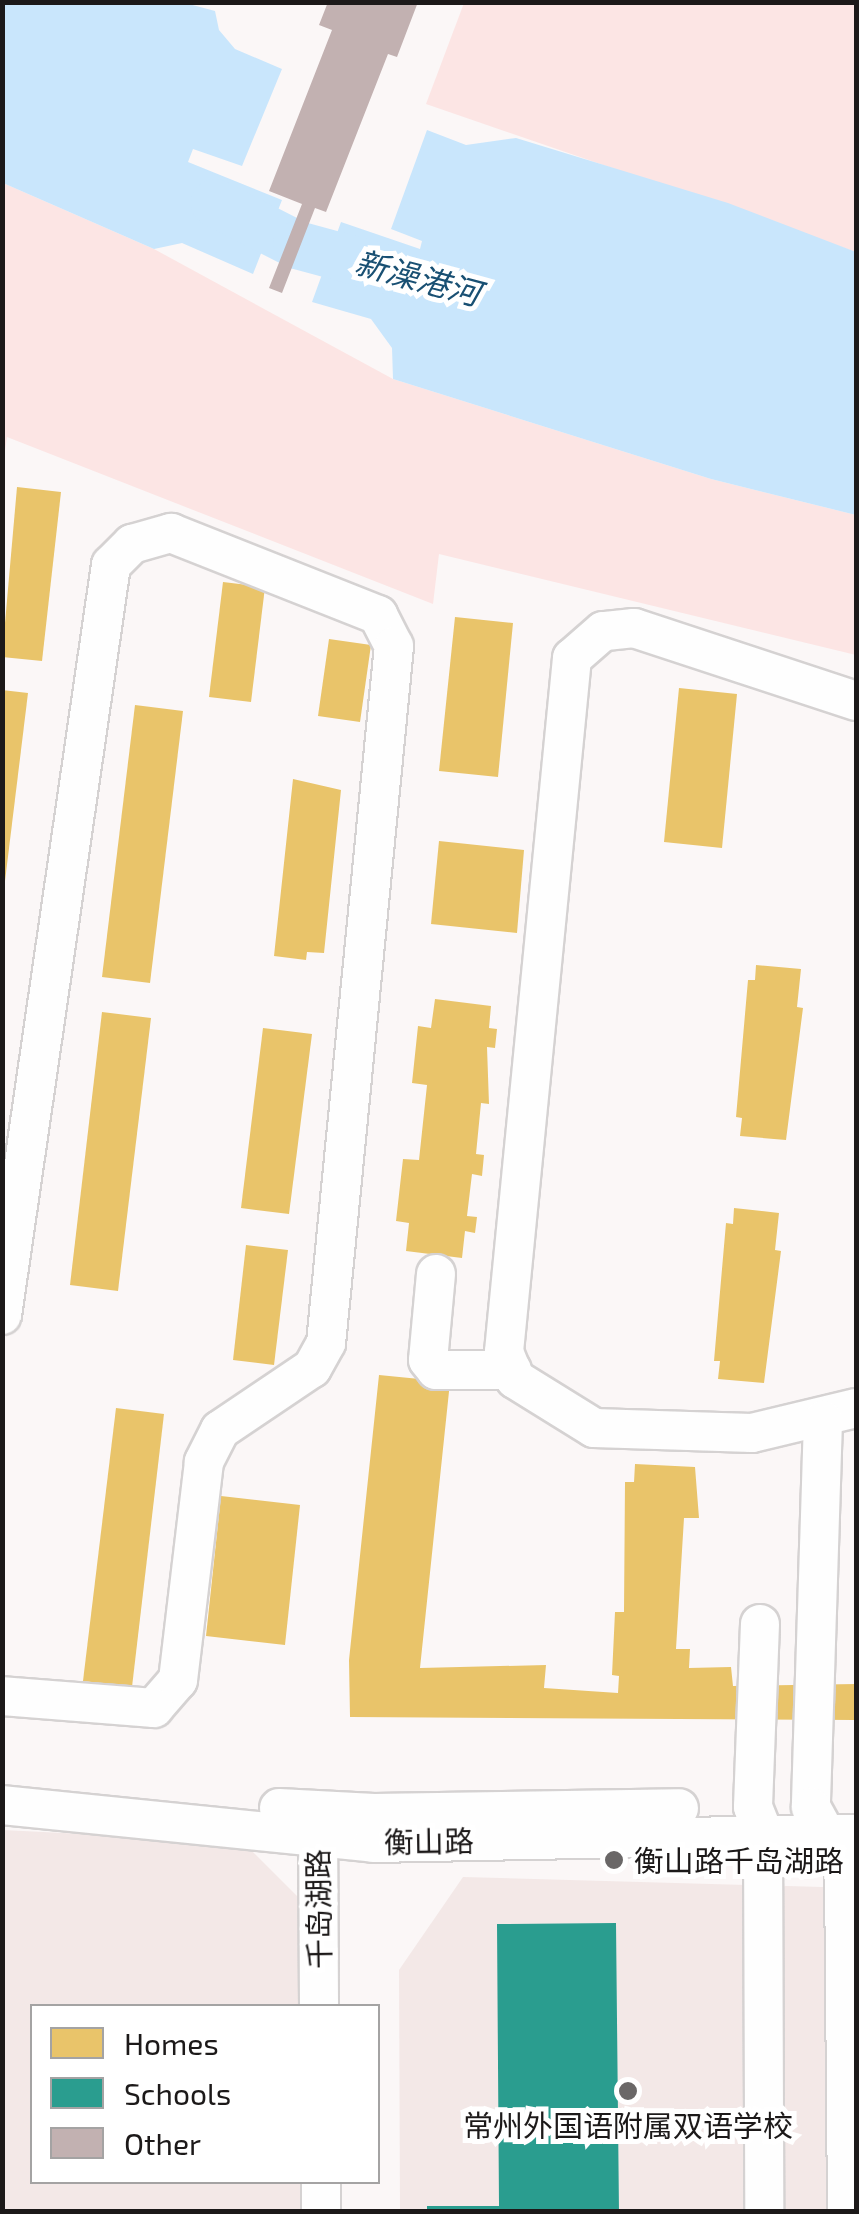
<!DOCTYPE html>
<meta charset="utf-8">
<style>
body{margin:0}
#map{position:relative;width:859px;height:2214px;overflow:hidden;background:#fbf7f7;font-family:"Exo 2","Noto Sans SC",sans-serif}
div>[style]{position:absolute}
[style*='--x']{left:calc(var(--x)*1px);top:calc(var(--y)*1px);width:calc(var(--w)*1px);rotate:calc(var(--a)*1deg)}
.built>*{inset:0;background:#f3e8e7}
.green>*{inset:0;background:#fce5e4}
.water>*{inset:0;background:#c9e6fc}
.homes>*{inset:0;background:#e9c46a}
.schools>*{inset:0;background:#2a9d8f}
.river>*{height:48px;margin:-24px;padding:0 24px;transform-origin:24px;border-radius:24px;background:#c9e6fc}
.building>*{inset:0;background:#c2b1b1}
.roads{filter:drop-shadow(2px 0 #d5d2d2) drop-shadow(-2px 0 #d5d2d2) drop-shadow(0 2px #d5d2d2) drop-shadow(0 -2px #d5d2d2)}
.minor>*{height:38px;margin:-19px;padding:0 19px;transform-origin:19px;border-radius:19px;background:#fefefe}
.dots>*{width:28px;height:28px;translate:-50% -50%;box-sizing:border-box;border:5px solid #fff;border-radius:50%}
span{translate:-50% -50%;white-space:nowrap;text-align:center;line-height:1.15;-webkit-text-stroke:10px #fff;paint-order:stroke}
.street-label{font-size:30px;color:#1c1919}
.poi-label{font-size:30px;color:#1c1919}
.left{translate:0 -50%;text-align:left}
.water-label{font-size:32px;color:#195073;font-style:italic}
.frame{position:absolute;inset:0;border:5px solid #1c1919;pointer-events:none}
.legend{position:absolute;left:30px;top:2004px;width:350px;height:180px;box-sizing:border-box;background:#fff;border:2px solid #a4a3a3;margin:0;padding:12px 18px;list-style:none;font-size:30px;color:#1c1919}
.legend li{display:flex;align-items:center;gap:20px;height:50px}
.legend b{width:50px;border:2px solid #a4a3a3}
</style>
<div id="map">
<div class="built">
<i style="clip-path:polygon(3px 1830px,243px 1842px,303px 1902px,303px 2006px,32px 2006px,32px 2182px,303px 2182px,303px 2211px,3px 2212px)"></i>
<i style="clip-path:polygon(463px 1877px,856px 1888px,856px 2211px,400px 2211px,399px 1970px)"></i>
</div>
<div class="green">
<i style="clip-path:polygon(464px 3px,856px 3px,856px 252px,426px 104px)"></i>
<i style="clip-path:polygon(3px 183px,154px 249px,393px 379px,711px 479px,856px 515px,856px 655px,439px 554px,433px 604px,7px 437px,3px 465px)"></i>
</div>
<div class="water">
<i style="clip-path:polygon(3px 2px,185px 3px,215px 11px,219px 30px,235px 49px,282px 69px,242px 166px,193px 149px,188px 162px,282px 200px,253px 274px,182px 243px,154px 249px,3px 183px)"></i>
<i style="clip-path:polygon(427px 130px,466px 145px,516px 138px,728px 203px,856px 252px,856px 515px,711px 479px,393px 379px,392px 348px,371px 319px,312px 302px,341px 222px,420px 249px,422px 241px,391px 229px)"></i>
</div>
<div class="homes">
<i style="clip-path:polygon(17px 487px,61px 492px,42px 661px,2px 657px)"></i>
<i style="clip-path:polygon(223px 582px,265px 587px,251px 702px,209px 697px)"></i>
<i style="clip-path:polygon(455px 617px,513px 623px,498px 777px,439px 771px)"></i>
<i style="clip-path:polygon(329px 639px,371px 645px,360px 722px,318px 716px)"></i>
<i style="clip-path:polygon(679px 688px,737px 694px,722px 848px,664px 842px)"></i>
<i style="clip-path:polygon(2px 690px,28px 693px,5px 881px,2px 881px)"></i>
<i style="clip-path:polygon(135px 705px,183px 711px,150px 983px,102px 977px)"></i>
<i style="clip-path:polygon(293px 779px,341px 790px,324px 953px,307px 952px,306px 960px,274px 956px)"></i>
<i style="clip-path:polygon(439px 841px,524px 850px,517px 933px,431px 924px)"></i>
<i style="clip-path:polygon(756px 965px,801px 969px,797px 1007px,803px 1008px,786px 1140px,740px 1136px,742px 1118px,736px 1117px,748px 980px,755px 980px)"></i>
<i style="clip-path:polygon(435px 999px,491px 1006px,489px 1028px,497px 1029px,495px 1048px,487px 1047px,489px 1104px,481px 1103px,476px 1154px,484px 1155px,482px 1176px,472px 1174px,467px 1216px,477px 1217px,475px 1233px,465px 1231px,462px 1258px,406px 1251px,409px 1223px,396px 1221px,403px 1159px,419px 1160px,427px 1085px,412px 1083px,418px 1026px,431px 1028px)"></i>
<i style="clip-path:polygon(102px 1012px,151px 1018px,118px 1291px,70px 1285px)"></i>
<i style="clip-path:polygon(263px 1028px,312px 1034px,289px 1214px,241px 1208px)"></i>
<i style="clip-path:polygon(734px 1208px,779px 1213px,775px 1250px,781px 1251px,764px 1383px,718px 1379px,720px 1361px,714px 1361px,726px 1223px,733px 1224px)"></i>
<i style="clip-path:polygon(246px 1245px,288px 1250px,274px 1365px,233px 1360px)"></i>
<i style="clip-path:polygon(379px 1375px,450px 1382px,420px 1668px,546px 1665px,544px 1688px,618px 1693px,619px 1676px,612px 1675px,615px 1612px,624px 1612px,625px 1482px,634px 1482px,635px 1464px,695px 1467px,699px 1518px,684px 1518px,676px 1649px,690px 1649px,689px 1668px,731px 1667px,733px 1686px,856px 1684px,856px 1720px,350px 1717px,349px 1660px)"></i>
<i style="clip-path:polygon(116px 1408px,164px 1414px,132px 1687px,83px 1681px)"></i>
<i style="clip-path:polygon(221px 1496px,300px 1505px,285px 1645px,206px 1636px)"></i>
</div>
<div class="schools">
<i style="clip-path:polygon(616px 1923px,619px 2212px,427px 2212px,427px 2206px,499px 2206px,497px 1924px)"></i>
</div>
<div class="river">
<i style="--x:215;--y:203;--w:92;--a:27.1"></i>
<i style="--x:297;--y:245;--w:95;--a:15.2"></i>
</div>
<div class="building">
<i style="clip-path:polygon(328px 2px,418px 2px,397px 57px,388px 54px,326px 212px,315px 208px,282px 293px,269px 288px,302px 204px,269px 191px,332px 30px,319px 25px)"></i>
</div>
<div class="roads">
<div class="minor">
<i style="--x:856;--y:701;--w:234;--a:-161.8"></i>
<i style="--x:634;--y:628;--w:31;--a:174"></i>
<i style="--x:603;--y:631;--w:41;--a:138.9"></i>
<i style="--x:572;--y:658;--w:697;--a:95.6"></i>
<i style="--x:504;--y:1352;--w:29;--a:68"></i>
<i style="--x:515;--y:1379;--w:93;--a:31.8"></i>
<i style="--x:594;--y:1428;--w:158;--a:1.8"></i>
<i style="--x:752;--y:1433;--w:107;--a:-13.5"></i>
<i style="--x:436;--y:1274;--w:86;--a:95.3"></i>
<i style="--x:428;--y:1360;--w:13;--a:51"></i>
<i style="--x:436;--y:1370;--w:76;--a:0"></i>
<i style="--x:2;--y:1315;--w:758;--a:-81.73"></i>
<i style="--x:111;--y:565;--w:30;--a:-45"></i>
<i style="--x:132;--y:544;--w:41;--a:-15.8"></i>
<i style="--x:171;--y:533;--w:223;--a:21.6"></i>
<i style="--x:378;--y:615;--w:35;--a:63"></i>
<i style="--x:394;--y:646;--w:700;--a:95.57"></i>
<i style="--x:326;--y:1343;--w:29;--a:119"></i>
<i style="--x:312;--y:1368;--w:111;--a:146"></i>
<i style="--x:220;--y:1430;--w:36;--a:117"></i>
<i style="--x:204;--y:1462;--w:220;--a:96.8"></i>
<i style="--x:178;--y:1680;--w:37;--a:131"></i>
<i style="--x:154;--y:1708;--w:152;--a:-175.5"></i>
<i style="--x:823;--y:1420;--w:387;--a:91.8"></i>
<i style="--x:811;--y:1807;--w:68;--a:61.2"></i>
<i style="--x:844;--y:1867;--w:345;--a:89.5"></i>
<i style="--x:760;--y:1624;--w:183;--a:92.2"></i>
<i style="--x:753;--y:1807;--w:27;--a:68"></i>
<i style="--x:763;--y:1832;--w:380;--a:89.8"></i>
<i style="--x:2;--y:1805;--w:373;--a:5.8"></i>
<i style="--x:373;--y:1843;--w:483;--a:-1.1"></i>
<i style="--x:279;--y:1808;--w:95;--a:3"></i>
<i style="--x:374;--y:1813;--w:305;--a:-0.9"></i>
<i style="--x:318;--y:1814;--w:192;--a:89.7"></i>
<i style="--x:321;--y:2182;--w:30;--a:90"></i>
</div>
</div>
<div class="dots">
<i style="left:614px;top:1860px;background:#6a6767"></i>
<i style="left:628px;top:2091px;background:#6a6767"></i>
</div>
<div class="street-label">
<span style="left:429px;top:1841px;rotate:-1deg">衡山路</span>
<span style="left:318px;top:1909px;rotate:-91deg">千岛湖路</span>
</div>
<div class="poi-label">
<span class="left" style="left:634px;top:1860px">衡山路千岛湖路</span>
<span style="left:628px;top:2125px">常州外国语附属双语学校</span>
</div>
<div class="water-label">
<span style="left:418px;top:277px;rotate:15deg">新澡港河</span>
</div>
<div class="frame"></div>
<ul class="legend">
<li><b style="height:28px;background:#e9c46a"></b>Homes</li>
<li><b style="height:28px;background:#2a9d8f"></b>Schools</li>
<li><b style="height:28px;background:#c2b1b1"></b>Other</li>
</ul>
</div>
